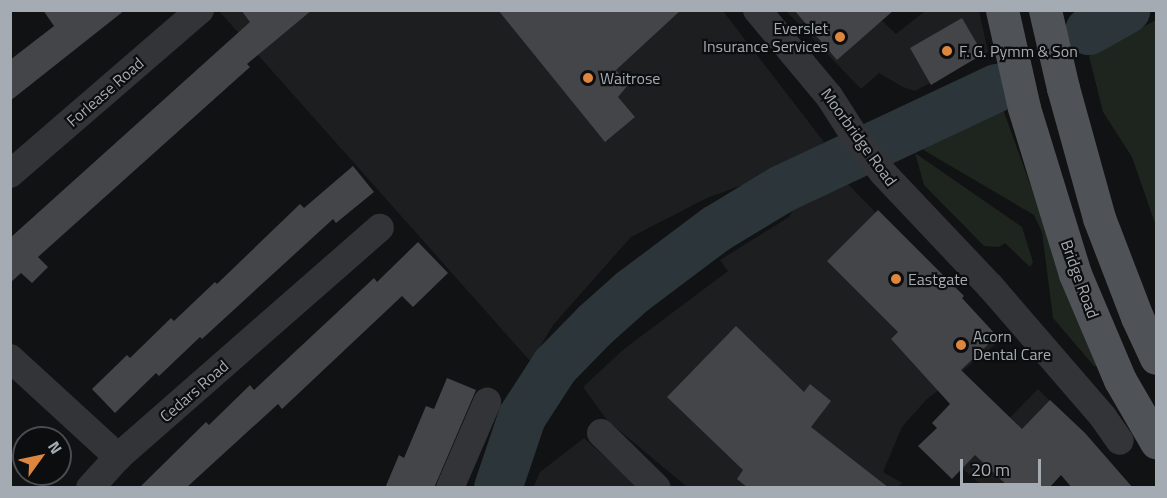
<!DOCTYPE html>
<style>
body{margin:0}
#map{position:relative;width:1167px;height:498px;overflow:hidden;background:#111213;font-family:"Titillium Web",sans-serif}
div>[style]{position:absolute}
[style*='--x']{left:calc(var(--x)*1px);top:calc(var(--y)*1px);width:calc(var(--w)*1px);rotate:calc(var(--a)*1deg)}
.built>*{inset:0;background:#1d1e1f}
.green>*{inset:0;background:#1e251e}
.river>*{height:48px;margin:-24px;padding:0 24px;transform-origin:24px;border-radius:24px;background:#2c363a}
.building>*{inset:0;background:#434548}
.minor>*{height:28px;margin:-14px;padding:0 14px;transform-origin:14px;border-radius:14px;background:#333437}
.major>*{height:33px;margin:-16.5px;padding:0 16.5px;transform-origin:16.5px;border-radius:16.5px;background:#4f5256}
.dots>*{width:16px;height:16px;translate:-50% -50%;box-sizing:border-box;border:3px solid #0c0d0e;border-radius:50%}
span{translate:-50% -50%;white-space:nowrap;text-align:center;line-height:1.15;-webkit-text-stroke:4.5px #0c0d0e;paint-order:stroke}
.poi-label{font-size:16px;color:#a4abb2}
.right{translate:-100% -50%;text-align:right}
.left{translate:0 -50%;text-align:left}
.street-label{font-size:16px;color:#a4abb2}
.frame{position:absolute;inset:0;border:12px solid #a4abb2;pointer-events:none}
.north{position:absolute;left:12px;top:426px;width:60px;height:60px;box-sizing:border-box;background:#0c0d0e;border:2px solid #494c50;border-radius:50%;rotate:57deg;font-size:16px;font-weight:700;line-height:24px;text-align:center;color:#a4abb2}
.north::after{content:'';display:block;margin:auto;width:21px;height:27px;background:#de853e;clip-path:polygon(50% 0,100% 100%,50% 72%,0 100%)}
.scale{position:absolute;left:960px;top:459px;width:81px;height:27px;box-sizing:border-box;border:3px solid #a4abb2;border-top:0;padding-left:8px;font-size:18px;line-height:21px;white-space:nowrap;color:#a4abb2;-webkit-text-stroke:4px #0c0d0e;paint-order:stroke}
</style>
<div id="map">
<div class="built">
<i style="clip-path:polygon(219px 11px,723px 11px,824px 142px,786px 169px,707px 198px,631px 237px,553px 325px,531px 362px)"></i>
<i style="clip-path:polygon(786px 11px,872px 11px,896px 34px,925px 11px,979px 11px,988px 52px,915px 91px,903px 87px,879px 73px,861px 89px)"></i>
<i style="clip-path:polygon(838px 174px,1001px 340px,926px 400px,902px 427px,883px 472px,902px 483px,898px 487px,687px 487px,607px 420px,583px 387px,624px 349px,728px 271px,720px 260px,789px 217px,800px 197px)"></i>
<i style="clip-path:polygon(1038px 389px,1091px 442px,1049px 487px,983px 487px,961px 467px)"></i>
<i style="clip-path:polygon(584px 438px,638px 487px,533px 488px,540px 472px)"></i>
</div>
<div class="green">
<i style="clip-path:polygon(1156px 20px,1156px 226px,1132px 157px,1103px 112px,1089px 56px)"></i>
<i style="clip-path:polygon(995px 87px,1040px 212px,1098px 366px,1094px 366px,1053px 318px,1042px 232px,1034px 215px,915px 145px,904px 133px)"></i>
<i style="clip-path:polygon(915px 153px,1022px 227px,1033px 262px,1030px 267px,1005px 243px,999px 247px,984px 246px,924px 185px)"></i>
</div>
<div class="river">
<i style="--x:1089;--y:31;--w:43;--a:-29.6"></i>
<i style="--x:498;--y:488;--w:75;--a:-71.3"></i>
<i style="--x:522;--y:417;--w:61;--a:-57.1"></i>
<i style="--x:555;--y:366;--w:57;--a:-45.7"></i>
<i style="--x:595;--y:325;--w:50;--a:-41.7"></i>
<i style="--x:632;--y:292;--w:105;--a:-36.9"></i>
<i style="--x:716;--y:229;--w:77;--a:-31.2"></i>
<i style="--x:782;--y:189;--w:238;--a:-25.2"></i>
</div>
<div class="building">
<i style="clip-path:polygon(43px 10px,125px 10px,10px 101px,10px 60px,54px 26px)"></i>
<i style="clip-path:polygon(241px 10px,312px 10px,247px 64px,250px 67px,38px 257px,48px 267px,32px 283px,21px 273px,10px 283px,10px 238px,250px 22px)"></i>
<i style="clip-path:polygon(498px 10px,681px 10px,616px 70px,628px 85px,618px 97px,635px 117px,605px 142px)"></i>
<i style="clip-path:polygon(794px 10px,894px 10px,837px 60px)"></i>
<i style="clip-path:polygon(962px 18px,983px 54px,931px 85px,910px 48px)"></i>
<i style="clip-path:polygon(353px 166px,374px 192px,336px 223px,333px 219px,202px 339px,200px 337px,159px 376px,156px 373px,115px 413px,92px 389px,127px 355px,130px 358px,171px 318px,174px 321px,215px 282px,217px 284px,300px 204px,304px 208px)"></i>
<i style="clip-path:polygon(878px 210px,964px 296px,962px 298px,997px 336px,961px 370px,1022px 429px,1050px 400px,1085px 433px,1133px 488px,1072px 488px,1061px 475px,1049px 488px,1010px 488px,975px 455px,952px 479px,918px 446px,937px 428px,932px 423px,950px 404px,891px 339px,898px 332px,827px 261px)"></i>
<i style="clip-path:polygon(418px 242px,448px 273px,413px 307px,402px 296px,282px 409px,278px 404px,186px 488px,139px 488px,206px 422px,209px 425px,250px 385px,254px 390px,374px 278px,377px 282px)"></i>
<i style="clip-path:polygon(736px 326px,804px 392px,810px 384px,831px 401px,811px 427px,889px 488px,748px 488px,737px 479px,743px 470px,667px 397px)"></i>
<i style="clip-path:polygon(447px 378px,476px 390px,434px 488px,385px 488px,399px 455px,404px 458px,426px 406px,434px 409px)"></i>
</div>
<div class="minor">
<i style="--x:757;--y:10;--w:112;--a:50.1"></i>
<i style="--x:829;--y:96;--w:43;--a:57.4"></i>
<i style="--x:852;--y:132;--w:51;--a:52.9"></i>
<i style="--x:883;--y:173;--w:156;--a:46.6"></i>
<i style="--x:990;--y:286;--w:173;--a:49.2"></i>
<i style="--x:1103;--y:417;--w:29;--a:55"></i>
<i style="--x:10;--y:174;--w:251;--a:-40.8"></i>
<i style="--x:10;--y:358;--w:147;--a:42.5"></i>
<i style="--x:118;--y:457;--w:348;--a:-41.2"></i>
<i style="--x:601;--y:433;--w:78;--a:44.5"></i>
<i style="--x:90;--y:488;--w:42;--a:-47.9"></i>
<i style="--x:450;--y:488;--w:94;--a:-66.7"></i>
</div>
<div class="major">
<i style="--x:1002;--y:10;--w:100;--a:77.3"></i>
<i style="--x:1024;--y:108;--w:174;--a:72.9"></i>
<i style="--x:1075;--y:274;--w:115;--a:67"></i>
<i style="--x:1120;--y:380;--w:72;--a:59.9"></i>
<i style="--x:1045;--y:10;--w:80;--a:77"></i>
<i style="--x:1063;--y:88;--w:135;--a:74.5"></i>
<i style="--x:1099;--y:218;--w:106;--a:69"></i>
<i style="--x:1137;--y:317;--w:45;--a:65.1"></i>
</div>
<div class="dots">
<i style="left:840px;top:37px;background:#de853e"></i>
<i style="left:947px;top:51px;background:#de853e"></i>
<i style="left:588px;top:78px;background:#de853e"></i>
<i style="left:896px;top:279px;background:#de853e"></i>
<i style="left:961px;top:345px;background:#de853e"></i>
</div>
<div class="poi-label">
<span class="right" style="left:828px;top:37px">Everslet<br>Insurance Services</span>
<span class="left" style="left:959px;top:51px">F. G. Pymm &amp; Son</span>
<span class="left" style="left:600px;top:78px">Waitrose</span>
<span class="left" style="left:908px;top:279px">Eastgate</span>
<span class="left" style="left:973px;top:345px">Acorn<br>Dental Care</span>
</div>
<div class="street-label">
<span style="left:105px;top:92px;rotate:-41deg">Forlease Road</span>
<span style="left:859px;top:137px;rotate:54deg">Moorbridge Road</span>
<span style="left:1080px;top:279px;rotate:70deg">Bridge Road</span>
<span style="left:194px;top:391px;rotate:-41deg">Cedars Road</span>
</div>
<div class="frame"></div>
<div class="north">N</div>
<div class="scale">20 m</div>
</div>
